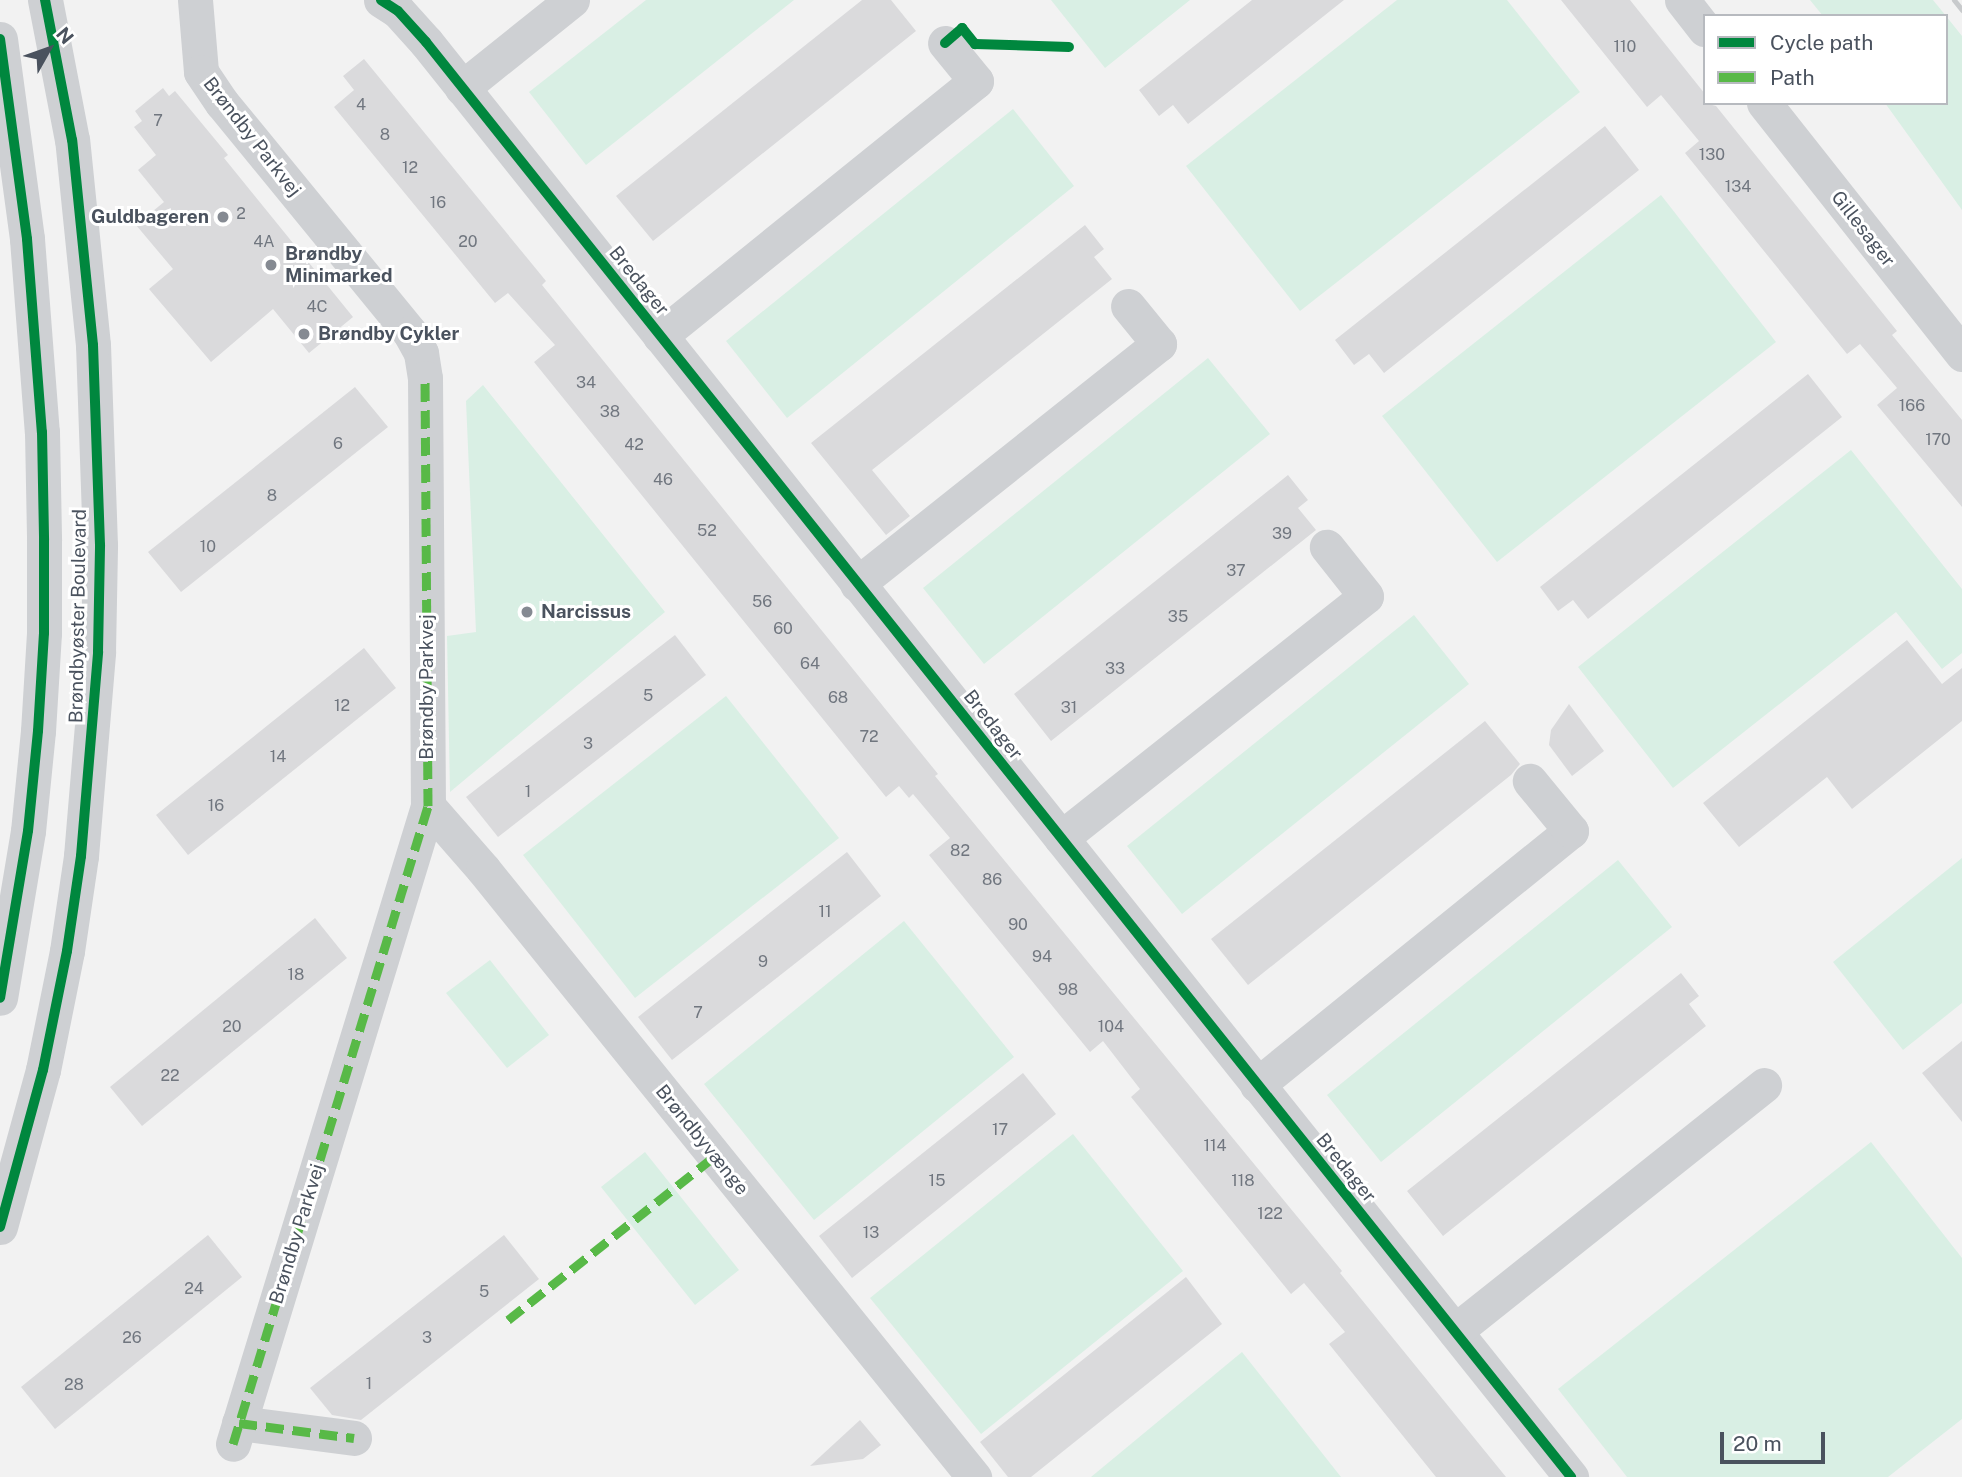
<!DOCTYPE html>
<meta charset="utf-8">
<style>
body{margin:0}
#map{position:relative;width:1962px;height:1477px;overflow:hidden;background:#f2f2f2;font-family:"Public Sans",sans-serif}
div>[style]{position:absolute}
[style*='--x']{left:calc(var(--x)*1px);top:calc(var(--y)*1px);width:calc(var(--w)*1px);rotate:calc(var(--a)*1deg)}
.green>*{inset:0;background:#d9efe4}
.building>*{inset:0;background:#dadadc}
.minor>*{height:35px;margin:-17.5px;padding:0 17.5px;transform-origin:17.5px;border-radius:17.5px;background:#ced0d3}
.rail>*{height:5px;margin:-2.5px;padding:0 2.5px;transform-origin:2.5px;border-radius:2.5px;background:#c8cacc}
.quiet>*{height:9px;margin-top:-4.5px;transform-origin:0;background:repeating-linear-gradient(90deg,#58b947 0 18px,transparent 0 27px)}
.cycleway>*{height:10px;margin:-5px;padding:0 5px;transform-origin:5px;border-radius:5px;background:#00873e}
.dots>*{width:19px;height:19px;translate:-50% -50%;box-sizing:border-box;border:4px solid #fff;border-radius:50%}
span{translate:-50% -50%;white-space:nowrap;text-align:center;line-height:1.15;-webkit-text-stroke:6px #fff;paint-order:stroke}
.number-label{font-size:16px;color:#70767f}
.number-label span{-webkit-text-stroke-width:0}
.street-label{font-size:19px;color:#4a525e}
.poi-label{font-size:19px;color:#4a525e;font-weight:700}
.right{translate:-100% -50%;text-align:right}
.left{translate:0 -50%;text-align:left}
.legend{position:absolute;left:1703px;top:14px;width:245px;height:91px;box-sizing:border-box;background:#fff;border:2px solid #b7babf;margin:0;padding:9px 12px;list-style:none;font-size:21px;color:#4a525e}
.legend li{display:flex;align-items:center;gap:14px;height:35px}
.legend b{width:35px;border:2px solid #b7babf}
.north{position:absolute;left:14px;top:14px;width:70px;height:70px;-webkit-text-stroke:5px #fff;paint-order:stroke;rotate:50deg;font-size:19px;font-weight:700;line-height:28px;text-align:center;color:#4a525e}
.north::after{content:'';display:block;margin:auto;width:24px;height:32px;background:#4a525e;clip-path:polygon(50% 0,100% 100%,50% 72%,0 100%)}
.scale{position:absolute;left:1720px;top:1432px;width:105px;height:32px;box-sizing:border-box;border:4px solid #4a525e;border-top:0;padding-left:9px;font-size:21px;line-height:24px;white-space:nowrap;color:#4a525e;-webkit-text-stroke:5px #fff;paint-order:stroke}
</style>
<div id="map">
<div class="green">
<i style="clip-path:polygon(646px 0,794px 0,586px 165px,529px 92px)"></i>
<i style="clip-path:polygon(1051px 0,1190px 0,1105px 68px)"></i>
<i style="clip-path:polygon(1397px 0,1507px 0,1580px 92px,1300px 311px,1186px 166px)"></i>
<i style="clip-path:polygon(1810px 0,1933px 0,1946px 16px,1823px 16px)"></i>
<i style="clip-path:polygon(1946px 16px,1962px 36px,1962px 210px,1885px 103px,1946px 103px)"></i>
<i style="clip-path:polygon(1013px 109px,1074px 186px,787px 418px,726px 341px)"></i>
<i style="clip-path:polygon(1661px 195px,1776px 342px,1497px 562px,1382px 416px)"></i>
<i style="clip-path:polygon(1208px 358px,1270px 434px,984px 664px,923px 588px)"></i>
<i style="clip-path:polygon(483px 385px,665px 612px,450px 792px,447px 636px,476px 632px,466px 401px)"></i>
<i style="clip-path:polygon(1851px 450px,1962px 589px,1962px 653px,1942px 669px,1896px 612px,1673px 788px,1578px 667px)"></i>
<i style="clip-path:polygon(1414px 615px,1469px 684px,1182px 914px,1127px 846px)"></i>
<i style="clip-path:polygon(726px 696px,839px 838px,635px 998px,523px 855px)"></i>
<i style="clip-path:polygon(1962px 858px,1962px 1003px,1903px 1050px,1833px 962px)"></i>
<i style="clip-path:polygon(1618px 860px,1672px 927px,1381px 1162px,1327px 1095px)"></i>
<i style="clip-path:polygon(904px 921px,1014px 1057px,814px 1220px,704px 1084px)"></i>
<i style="clip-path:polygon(490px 960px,549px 1035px,507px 1068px,446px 993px)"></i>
<i style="clip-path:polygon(1073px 1134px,1183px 1271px,981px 1434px,870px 1298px)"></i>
<i style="clip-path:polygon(1871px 1142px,1962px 1258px,1962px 1419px,1888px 1477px,1627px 1477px,1558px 1389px)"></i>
<i style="clip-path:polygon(645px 1152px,739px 1270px,695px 1305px,601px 1187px)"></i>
<i style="clip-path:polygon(1242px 1352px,1341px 1477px,1091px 1477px)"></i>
</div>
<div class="building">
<i style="clip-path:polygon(862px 0,891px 0,916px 31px,653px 241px,616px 196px)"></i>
<i style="clip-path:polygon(1252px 0,1344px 0,1188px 124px,1173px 105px,1159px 116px,1139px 90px)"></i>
<i style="clip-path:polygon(1561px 0,1630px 0,1705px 94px,1705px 103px,1716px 106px,1897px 331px,1892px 335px,1962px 420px,1962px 507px,1877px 405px,1897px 388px,1860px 344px,1847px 354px,1685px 153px,1699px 141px,1661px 95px,1647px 107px)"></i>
<i style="clip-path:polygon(364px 59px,546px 281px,542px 285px,938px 774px,935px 776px,1342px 1271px,1340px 1273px,1506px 1477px,1436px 1477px,1329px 1344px,1345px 1332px,1304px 1283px,1291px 1294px,1131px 1097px,1140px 1089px,1103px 1041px,1090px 1052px,929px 855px,950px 838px,913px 794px,909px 798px,899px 786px,886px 797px,534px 362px,555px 345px,508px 293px,495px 303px,334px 107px,354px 90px,343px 76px)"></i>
<i style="clip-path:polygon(163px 88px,169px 96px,175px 91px,228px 155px,224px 158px,353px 317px,309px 353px,273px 309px,211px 362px,149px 289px,173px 269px,136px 225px,164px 202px,138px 170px,156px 155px,134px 127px,142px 121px,135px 111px)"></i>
<i style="clip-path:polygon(1605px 126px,1639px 170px,1384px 373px,1369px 354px,1354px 365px,1335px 340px)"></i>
<i style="clip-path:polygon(1085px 225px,1104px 249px,1094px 257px,1112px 279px,872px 470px,910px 516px,886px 535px,811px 443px)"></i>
<i style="clip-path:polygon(1808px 374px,1842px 417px,1588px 619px,1573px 600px,1558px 611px,1540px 587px)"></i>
<i style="clip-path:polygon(355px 387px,388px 427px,181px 592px,148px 552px)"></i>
<i style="clip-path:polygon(1288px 475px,1308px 500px,1298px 508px,1316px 530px,1051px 741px,1014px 694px)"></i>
<i style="clip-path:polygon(675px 635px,706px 675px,498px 837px,466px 797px)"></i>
<i style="clip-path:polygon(1907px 640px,1942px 684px,1962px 668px,1962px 721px,1852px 809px,1827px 777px,1739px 847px,1703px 803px)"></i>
<i style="clip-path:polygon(364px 648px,396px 688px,188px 855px,156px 815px)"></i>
<i style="clip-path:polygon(1569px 704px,1604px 751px,1572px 776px,1549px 745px,1551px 730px)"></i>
<i style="clip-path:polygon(1485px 721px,1520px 764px,1511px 775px,1248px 985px,1211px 939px)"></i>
<i style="clip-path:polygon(847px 852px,881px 896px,672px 1060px,638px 1017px)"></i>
<i style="clip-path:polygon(315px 918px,347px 958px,142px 1126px,110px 1087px)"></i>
<i style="clip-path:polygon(1681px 973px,1699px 996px,1689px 1004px,1706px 1026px,1443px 1236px,1407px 1191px)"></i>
<i style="clip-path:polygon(1962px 1041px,1962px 1122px,1922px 1073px)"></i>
<i style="clip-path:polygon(1023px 1073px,1056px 1114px,852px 1278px,819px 1236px)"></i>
<i style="clip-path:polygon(208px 1235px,242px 1277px,55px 1429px,21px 1387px)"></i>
<i style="clip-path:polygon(504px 1235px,539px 1279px,361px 1420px,332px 1415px,310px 1388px)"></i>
<i style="clip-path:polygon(1186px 1277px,1222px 1324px,1031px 1477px,1008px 1477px,980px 1442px)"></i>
<i style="clip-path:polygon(860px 1420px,881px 1445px,863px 1459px,810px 1466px)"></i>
</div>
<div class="minor">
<i style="--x:195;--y:0;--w:72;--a:85.2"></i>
<i style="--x:201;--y:72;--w:37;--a:56"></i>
<i style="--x:222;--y:103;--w:297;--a:50.7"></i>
<i style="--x:410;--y:333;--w:23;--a:61"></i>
<i style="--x:421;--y:353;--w:25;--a:81"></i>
<i style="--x:425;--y:378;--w:428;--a:89.6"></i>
<i style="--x:428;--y:806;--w:667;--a:107"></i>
<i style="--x:381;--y:0;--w:20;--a:33"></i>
<i style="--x:398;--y:11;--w:42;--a:47.9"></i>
<i style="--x:426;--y:42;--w:1836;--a:51.41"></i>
<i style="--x:1682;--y:0;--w:37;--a:52"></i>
<i style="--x:0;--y:39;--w:202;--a:82.3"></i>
<i style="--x:27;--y:239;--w:194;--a:85.6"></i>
<i style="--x:42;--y:432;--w:108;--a:88.9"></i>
<i style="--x:44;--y:540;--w:93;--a:90"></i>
<i style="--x:44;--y:633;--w:98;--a:93.5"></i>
<i style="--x:38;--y:731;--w:100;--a:95.7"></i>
<i style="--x:28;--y:831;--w:169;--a:99.5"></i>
<i style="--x:462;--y:88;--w:141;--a:-38.7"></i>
<i style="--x:1764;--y:103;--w:320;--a:51.7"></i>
<i style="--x:660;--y:336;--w:406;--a:-38.9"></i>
<i style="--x:976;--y:81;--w:49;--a:-129.2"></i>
<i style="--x:857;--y:584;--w:386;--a:-38.5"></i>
<i style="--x:1159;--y:344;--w:49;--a:-129.2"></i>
<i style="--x:428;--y:806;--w:84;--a:48.9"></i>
<i style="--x:483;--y:869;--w:782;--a:51.08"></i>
<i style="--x:1061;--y:838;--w:389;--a:-38.4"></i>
<i style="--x:1366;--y:596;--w:63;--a:-128.5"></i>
<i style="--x:1257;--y:1085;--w:404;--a:-39"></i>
<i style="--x:1571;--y:831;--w:65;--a:-129.4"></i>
<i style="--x:0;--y:1227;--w:163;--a:-74.7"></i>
<i style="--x:43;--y:1070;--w:121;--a:-78.6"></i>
<i style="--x:67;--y:951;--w:96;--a:-81.6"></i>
<i style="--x:81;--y:856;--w:205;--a:-85.2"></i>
<i style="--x:98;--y:652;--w:107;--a:-88.9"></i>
<i style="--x:100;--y:545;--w:200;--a:-92"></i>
<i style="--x:93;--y:345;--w:206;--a:-95.8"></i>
<i style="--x:72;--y:140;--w:143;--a:-100.9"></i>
<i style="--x:1455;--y:1331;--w:395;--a:-38.5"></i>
<i style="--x:239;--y:1423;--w:116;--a:7.4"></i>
</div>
<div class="rail">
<i style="--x:1954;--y:0;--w:13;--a:51"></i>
</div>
<div class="quiet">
<i style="--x:508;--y:1320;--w:264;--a:-38.4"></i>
<i style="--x:239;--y:1423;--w:116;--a:7.4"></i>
<i style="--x:233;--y:1444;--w:667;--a:-73"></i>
<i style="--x:428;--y:806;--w:428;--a:-90.4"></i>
</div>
<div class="cycleway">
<i style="--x:381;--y:0;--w:20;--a:33"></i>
<i style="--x:398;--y:11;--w:42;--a:47.9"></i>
<i style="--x:426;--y:42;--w:1836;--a:51.41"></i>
<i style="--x:0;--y:39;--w:202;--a:82.3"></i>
<i style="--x:27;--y:239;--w:194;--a:85.6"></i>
<i style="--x:42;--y:432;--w:108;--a:88.9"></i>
<i style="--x:44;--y:540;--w:93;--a:90"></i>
<i style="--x:44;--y:633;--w:98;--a:93.5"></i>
<i style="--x:38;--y:731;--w:100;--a:95.7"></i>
<i style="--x:28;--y:831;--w:169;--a:99.5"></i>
<i style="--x:945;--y:43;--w:23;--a:-41"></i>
<i style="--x:962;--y:28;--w:21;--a:51"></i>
<i style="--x:975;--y:44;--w:94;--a:1.8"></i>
<i style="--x:0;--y:1227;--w:163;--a:-74.7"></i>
<i style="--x:43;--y:1070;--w:121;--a:-78.6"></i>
<i style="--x:67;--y:951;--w:96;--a:-81.6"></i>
<i style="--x:81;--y:856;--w:205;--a:-85.2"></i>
<i style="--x:98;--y:652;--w:107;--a:-88.9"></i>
<i style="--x:100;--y:545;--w:200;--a:-92"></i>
<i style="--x:93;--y:345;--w:206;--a:-95.8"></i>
<i style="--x:72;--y:140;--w:143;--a:-100.9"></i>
</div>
<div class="dots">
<i style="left:223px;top:217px;background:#858a92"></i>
<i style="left:271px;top:265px;background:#858a92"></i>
<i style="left:304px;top:334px;background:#858a92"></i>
<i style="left:527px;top:612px;background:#858a92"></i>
</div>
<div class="number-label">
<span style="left:1625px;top:47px">110</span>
<span style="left:361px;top:105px">4</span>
<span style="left:158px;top:121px">7</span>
<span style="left:385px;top:135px">8</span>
<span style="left:1712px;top:155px">130</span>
<span style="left:410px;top:168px">12</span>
<span style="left:1738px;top:187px">134</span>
<span style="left:438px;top:203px">16</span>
<span style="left:241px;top:214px">2</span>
<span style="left:264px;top:242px">4A</span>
<span style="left:468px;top:242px">20</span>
<span style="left:317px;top:307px">4C</span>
<span style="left:586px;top:383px">34</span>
<span style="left:1912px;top:406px">166</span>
<span style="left:610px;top:412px">38</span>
<span style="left:1938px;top:440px">170</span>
<span style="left:338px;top:444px">6</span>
<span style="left:634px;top:445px">42</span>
<span style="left:663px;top:480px">46</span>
<span style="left:272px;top:496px">8</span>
<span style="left:707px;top:531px">52</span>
<span style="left:1282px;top:534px">39</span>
<span style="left:208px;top:547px">10</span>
<span style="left:1236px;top:571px">37</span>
<span style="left:762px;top:602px">56</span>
<span style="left:1178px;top:617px">35</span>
<span style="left:783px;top:629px">60</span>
<span style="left:810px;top:664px">64</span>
<span style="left:1115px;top:669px">33</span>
<span style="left:648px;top:696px">5</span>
<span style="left:838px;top:698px">68</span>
<span style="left:342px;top:706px">12</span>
<span style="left:1069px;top:708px">31</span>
<span style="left:869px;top:737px">72</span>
<span style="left:588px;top:744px">3</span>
<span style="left:278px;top:757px">14</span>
<span style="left:528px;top:792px">1</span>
<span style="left:216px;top:806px">16</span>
<span style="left:960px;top:851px">82</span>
<span style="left:992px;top:880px">86</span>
<span style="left:825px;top:912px">11</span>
<span style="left:1018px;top:925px">90</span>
<span style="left:1042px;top:957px">94</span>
<span style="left:763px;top:962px">9</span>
<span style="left:296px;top:975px">18</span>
<span style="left:1068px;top:990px">98</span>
<span style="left:698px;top:1013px">7</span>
<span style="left:232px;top:1027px">20</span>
<span style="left:1111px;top:1027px">104</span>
<span style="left:170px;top:1076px">22</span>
<span style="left:1000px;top:1130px">17</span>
<span style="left:1215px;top:1146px">114</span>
<span style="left:937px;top:1181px">15</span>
<span style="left:1243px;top:1181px">118</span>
<span style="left:1270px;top:1214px">122</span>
<span style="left:871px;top:1233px">13</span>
<span style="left:194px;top:1289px">24</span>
<span style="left:484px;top:1292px">5</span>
<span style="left:132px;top:1338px">26</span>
<span style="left:427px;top:1338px">3</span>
<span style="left:369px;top:1384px">1</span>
<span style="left:74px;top:1385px">28</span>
</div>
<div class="street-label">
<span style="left:252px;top:137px;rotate:52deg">Brøndby Parkvej</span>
<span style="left:1863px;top:229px;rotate:52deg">Gillesager</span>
<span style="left:639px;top:281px;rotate:51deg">Bredager</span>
<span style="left:78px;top:616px;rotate:-89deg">Brøndbyøster Boulevard</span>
<span style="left:427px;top:687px;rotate:-90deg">Brøndby Parkvej</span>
<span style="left:993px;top:725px;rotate:52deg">Bredager</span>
<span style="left:702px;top:1140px;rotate:51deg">Brøndbyvænge</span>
<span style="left:1346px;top:1168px;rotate:51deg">Bredager</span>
<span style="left:297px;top:1234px;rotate:-73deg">Brøndby Parkvej</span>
</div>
<div class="poi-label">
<span class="right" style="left:209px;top:217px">Guldbageren</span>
<span class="left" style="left:285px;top:265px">Brøndby<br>Minimarked</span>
<span class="left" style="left:318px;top:334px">Brøndby Cykler</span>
<span class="left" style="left:541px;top:612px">Narcissus</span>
</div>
<ul class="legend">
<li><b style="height:9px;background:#00873e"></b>Cycle path</li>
<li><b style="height:9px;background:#58b947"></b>Path</li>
</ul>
<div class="north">N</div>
<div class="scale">20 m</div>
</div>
